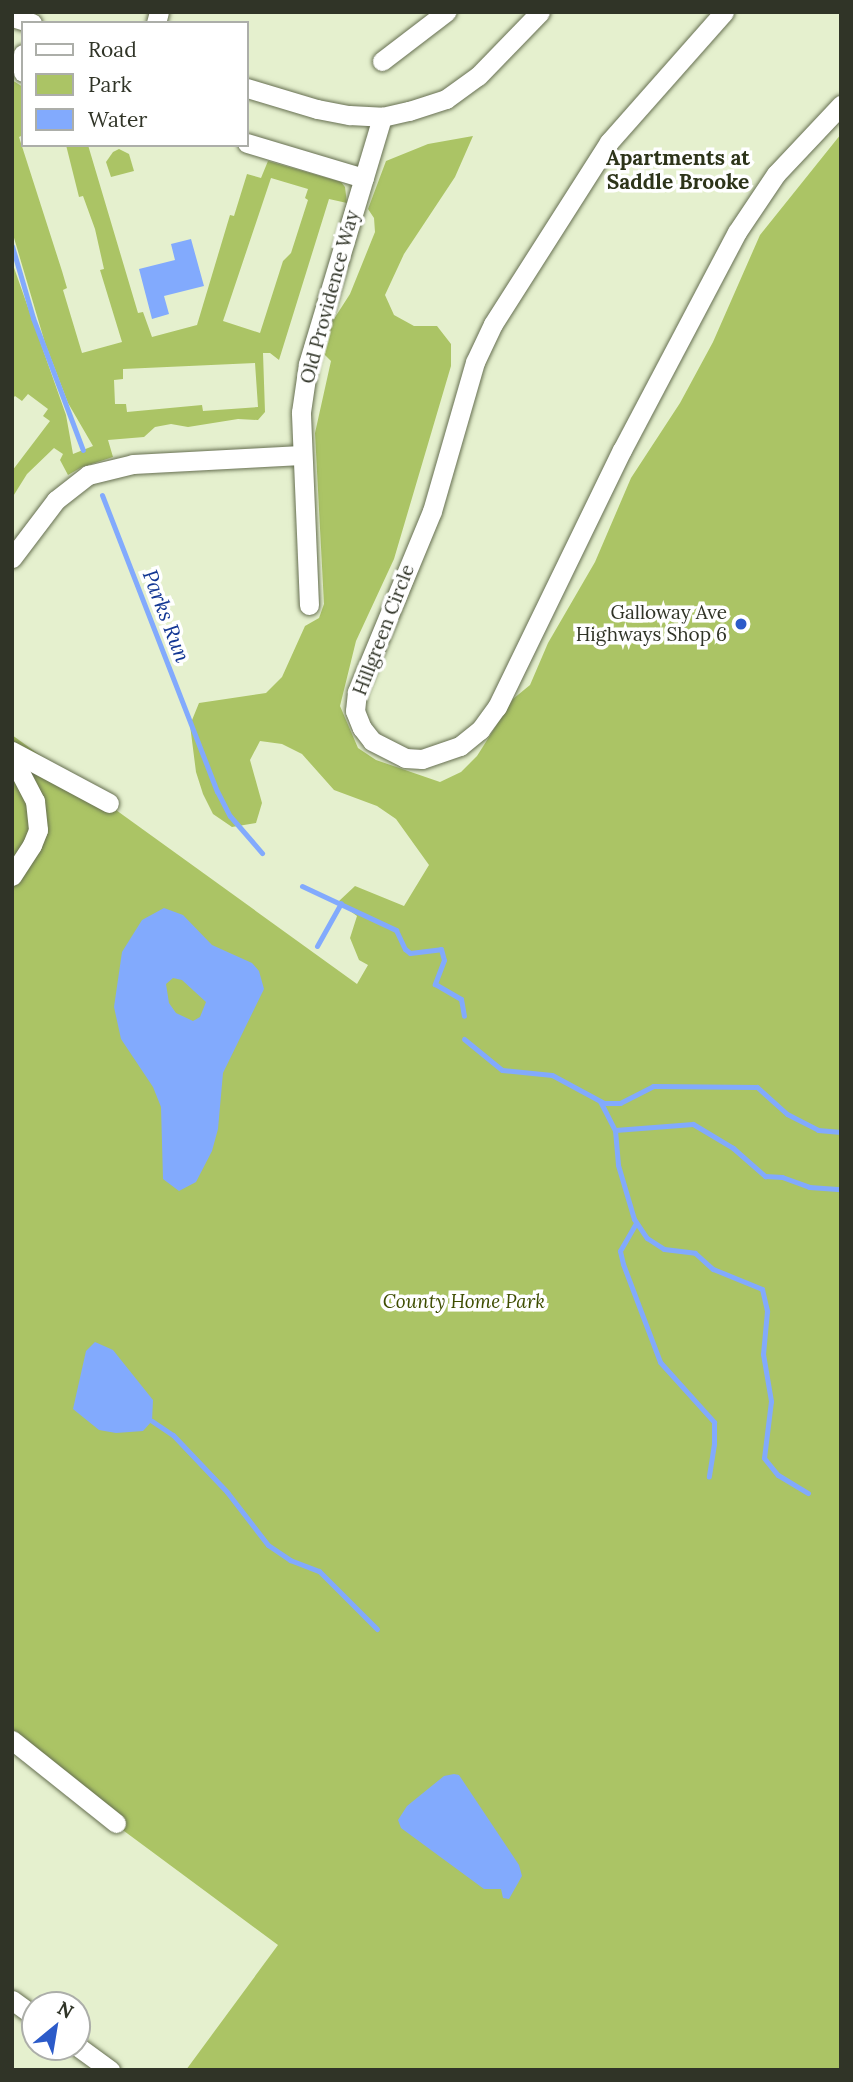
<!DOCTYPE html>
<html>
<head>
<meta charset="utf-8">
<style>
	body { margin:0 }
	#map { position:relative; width:853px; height:2082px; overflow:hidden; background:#e5f0ce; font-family:Lora,serif }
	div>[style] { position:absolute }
	.green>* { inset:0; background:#abc465 }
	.water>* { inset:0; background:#82aafd }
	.stream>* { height:5px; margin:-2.5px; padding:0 2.5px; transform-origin:2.5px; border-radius:2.5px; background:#82aafd }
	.roads { filter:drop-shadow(0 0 2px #666f51) drop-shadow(0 0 2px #666f51) }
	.minor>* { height:19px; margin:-9.5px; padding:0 9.5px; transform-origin:9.5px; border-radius:9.5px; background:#fff }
	.dots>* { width:19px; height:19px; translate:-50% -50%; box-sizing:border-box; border:4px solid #fff; border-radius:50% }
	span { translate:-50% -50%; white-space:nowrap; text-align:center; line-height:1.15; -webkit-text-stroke:7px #fff; paint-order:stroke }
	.street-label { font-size:19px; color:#303427 }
	.poi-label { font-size:19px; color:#303427 }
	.right { translate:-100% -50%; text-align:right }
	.park-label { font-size:19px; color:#3e4d01; font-style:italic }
	.neighbourhood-label { font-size:21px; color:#2d3419; font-weight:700 }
	.water-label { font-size:21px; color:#123693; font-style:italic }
	.frame { position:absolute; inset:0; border:14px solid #303427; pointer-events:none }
	.legend { position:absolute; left:21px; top:21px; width:228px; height:126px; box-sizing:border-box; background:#fff; border:2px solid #acaea9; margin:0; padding:9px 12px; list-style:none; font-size:21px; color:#303427 }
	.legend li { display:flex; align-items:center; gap:14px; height:35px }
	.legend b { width:35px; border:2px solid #acaea9 }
	.north { position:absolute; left:21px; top:1991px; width:70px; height:70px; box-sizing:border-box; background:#fff; border:2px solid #acaea9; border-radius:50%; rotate:30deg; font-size:19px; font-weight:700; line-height:28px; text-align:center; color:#303427 }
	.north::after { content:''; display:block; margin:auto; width:24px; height:32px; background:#2c5bc9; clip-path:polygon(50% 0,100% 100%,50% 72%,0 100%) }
</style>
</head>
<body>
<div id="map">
	<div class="green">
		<i style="clip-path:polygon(evenodd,12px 80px,23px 87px,23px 135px,19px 137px,62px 271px,67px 288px,63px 290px,82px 353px,122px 342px,100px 270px,104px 269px,95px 229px,83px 196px,79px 197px,66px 145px,88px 145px,138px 313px,143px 312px,152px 337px,197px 325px,230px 215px,234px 216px,247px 174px,261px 178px,268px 161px,341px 182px,345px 187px,347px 203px,329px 199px,279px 360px,270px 353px,263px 353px,265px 412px,258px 420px,238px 419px,188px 427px,171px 424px,155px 427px,144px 437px,108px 440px,113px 457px,82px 467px,68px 475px,60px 460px,63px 454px,54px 448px,27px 474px,12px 498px,12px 471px,50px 421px,43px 416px,48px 409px,28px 394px,22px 401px,15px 396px,12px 399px,12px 262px,66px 415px,73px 454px,93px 446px,68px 403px,45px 343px,12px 231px,12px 80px,271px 178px,308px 189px,305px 198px,308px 200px,291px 253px,283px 261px,260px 333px,223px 321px,271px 178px,12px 80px,255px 363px,258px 407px,203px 411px,202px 405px,127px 412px,126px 404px,115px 404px,114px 380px,123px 379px,123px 369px,255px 363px)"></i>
		<i style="clip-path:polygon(841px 134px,841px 2070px,186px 2070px,278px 1945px,12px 1748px,12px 735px,357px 984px,368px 965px,359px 960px,350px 938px,357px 916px,338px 902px,355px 886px,404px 906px,429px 865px,396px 819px,377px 806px,334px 790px,302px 754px,282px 744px,260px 741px,250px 760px,262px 803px,256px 823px,232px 827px,213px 814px,203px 794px,196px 772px,190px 725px,199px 703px,266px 693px,282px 677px,305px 626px,319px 618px,324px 604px,315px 433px,331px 361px,324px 354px,324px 345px,332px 322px,350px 294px,375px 232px,374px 218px,368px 209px,386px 161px,428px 144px,473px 136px,455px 177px,404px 254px,385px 295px,394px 315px,414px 326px,437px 326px,451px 344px,451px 366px,394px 559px,356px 641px,340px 706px,358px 748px,376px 760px,440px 782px,461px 772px,477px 756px,513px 699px,530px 685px,548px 643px,595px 562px,631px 478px,680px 403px,713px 342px,760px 235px)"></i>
		<i style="clip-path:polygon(119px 149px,129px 154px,134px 171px,111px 177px,106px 162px,113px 152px)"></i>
	</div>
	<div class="water">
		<i style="clip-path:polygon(191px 239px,204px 286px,164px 296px,169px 314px,152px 319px,139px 269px,175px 260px,171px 244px)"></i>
		<i style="clip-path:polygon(evenodd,164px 908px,183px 915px,212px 945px,252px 963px,259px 971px,264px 989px,223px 1073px,218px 1129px,212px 1151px,196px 1182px,179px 1191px,163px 1179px,161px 1107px,153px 1087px,121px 1039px,114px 1007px,122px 952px,142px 920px,164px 908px,173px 978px,182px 980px,206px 1002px,200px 1017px,193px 1021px,176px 1013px,169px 1003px,166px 984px,173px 978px)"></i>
		<i style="clip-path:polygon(95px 1342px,113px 1350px,153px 1400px,152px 1421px,143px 1431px,116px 1433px,99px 1430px,73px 1409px,86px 1351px)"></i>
		<i style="clip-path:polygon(454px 1774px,459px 1775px,519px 1865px,522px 1876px,509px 1899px,503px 1898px,501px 1889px,484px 1889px,401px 1828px,398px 1820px,407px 1806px,444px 1776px)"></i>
	</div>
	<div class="stream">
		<i style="left:12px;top:246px;width:75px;rotate:73.7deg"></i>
		<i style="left:33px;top:318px;width:141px;rotate:69.3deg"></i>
		<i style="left:102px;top:495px;width:318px;rotate:68.8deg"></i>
		<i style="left:217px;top:791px;width:28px;rotate:63deg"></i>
		<i style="left:230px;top:816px;width:49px;rotate:49.1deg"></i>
		<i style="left:302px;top:886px;width:104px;rotate:25.1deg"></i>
		<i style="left:396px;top:930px;width:21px;rotate:65deg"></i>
		<i style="left:405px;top:949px;width:6px;rotate:39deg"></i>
		<i style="left:410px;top:953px;width:31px;rotate:-7deg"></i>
		<i style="left:441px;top:949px;width:11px;rotate:75deg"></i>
		<i style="left:444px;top:960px;width:26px;rotate:111deg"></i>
		<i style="left:435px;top:984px;width:30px;rotate:30deg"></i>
		<i style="left:461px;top:999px;width:17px;rotate:80deg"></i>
		<i style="left:317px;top:946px;width:49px;rotate:-60.8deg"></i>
		<i style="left:464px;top:1039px;width:49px;rotate:39.2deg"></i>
		<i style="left:502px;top:1070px;width:50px;rotate:5.7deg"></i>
		<i style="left:552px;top:1075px;width:59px;rotate:28.3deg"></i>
		<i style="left:604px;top:1103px;width:16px"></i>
		<i style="left:620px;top:1103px;width:37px;rotate:-27deg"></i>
		<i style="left:653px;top:1086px;width:104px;rotate:0.6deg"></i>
		<i style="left:757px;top:1087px;width:40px;rotate:42deg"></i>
		<i style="left:787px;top:1114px;width:35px;rotate:27deg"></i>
		<i style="left:818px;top:1130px;width:23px;rotate:5deg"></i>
		<i style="left:600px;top:1101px;width:33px;rotate:63deg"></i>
		<i style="left:615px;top:1130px;width:35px;rotate:85deg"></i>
		<i style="left:618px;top:1165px;width:56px;rotate:73.5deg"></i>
		<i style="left:634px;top:1219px;width:23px;rotate:56deg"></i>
		<i style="left:647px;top:1238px;width:20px;rotate:33deg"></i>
		<i style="left:664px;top:1249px;width:31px;rotate:7deg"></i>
		<i style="left:695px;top:1253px;width:24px;rotate:42deg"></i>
		<i style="left:713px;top:1269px;width:53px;rotate:22.2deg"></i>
		<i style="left:762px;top:1289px;width:23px;rotate:77deg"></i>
		<i style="left:767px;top:1311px;width:43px;rotate:95.3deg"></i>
		<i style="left:763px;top:1354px;width:48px;rotate:80.3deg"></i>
		<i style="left:771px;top:1401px;width:57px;rotate:97deg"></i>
		<i style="left:764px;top:1458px;width:22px;rotate:51deg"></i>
		<i style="left:778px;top:1475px;width:35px;rotate:31deg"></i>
		<i style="left:615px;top:1130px;width:78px;rotate:-4.4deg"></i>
		<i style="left:693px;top:1124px;width:47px;rotate:31deg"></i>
		<i style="left:733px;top:1148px;width:43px;rotate:41.2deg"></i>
		<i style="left:765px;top:1176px;width:17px;rotate:3deg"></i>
		<i style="left:782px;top:1177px;width:29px;rotate:20deg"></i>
		<i style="left:809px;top:1187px;width:32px;rotate:4deg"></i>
		<i style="left:636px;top:1223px;width:32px;rotate:120deg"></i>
		<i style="left:620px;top:1251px;width:13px;rotate:77deg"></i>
		<i style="left:623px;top:1264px;width:105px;rotate:69.3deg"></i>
		<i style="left:660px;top:1362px;width:81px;rotate:48deg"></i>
		<i style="left:714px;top:1422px;width:22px;rotate:90deg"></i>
		<i style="left:714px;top:1444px;width:33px;rotate:99deg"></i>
		<i style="left:152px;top:1421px;width:25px;rotate:34deg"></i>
		<i style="left:173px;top:1435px;width:79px;rotate:46.5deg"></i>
		<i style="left:227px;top:1492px;width:67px;rotate:52.3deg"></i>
		<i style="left:268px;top:1545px;width:27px;rotate:34deg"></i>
		<i style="left:290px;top:1560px;width:31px;rotate:21deg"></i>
		<i style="left:319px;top:1571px;width:82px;rotate:45deg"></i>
	</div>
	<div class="roads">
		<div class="minor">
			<i style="left:724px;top:12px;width:174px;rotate:131.5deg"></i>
			<i style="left:609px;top:142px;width:216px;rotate:122.5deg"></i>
			<i style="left:493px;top:324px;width:42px;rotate:115.3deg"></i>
			<i style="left:475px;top:362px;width:155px;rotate:106.1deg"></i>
			<i style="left:432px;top:511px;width:196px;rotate:112.5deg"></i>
			<i style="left:357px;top:692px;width:19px;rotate:96deg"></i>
			<i style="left:355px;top:711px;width:18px;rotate:68deg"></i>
			<i style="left:362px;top:728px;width:16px;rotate:52deg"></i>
			<i style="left:372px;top:741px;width:37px;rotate:27deg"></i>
			<i style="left:405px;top:758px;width:17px;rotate:3deg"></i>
			<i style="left:422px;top:759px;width:40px;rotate:-18.9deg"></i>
			<i style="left:460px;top:746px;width:26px;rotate:-39deg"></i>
			<i style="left:480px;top:730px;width:29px;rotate:-54deg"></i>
			<i style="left:497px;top:707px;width:286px;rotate:-64.1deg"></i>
			<i style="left:622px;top:450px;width:246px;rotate:-62.2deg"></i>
			<i style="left:737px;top:232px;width:70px;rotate:-56.1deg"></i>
			<i style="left:776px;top:174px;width:95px;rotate:-46.7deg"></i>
			<i style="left:12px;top:17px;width:21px;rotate:17deg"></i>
			<i style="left:156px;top:23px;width:11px;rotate:-75deg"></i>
			<i style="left:23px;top:54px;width:18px;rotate:90deg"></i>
			<i style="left:382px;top:61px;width:81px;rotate:-37.4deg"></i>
			<i style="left:247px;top:88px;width:73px;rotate:16.7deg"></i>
			<i style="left:317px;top:109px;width:33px;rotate:11deg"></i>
			<i style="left:349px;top:115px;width:33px;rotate:3deg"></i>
			<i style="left:382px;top:117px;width:28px;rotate:-13deg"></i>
			<i style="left:409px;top:111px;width:39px;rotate:-18deg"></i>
			<i style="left:446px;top:99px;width:39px;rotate:-36deg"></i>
			<i style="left:478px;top:76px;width:89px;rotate:-45.9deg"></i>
			<i style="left:247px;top:143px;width:122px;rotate:16.7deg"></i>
			<i style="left:12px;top:558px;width:73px;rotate:-52.8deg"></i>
			<i style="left:56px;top:500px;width:41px;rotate:-38deg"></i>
			<i style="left:88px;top:475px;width:46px;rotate:-13.7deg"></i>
			<i style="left:133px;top:464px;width:168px;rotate:-3.1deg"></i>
			<i style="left:309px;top:605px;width:193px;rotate:-92.4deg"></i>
			<i style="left:301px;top:412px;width:49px;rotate:-81.7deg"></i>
			<i style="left:308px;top:364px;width:258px;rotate:-73.3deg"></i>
			<i style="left:12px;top:751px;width:110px;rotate:28.2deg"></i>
			<i style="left:12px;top:757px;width:50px;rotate:62.4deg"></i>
			<i style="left:35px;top:801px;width:29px;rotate:84deg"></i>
			<i style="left:38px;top:830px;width:16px;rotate:112deg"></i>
			<i style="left:32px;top:845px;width:37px;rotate:123deg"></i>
			<i style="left:12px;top:1740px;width:133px;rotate:38.6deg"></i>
			<i style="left:12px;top:2000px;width:29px;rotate:36deg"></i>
			<i style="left:77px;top:2046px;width:41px;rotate:36deg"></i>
		</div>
	</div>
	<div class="dots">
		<i style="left:741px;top:624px;background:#2c5bc9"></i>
	</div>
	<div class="street-label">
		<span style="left:330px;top:297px;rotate:-75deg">Old Providence Way</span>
		<span style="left:384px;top:630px;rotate:-69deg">Hillgreen Circle</span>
	</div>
	<div class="poi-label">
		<span class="right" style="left:727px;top:624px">Galloway Ave<br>Highways Shop 6</span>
	</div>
	<div class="park-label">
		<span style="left:464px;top:1302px">County Home Park</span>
	</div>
	<div class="neighbourhood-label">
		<span style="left:678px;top:170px">Apartments at<br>Saddle Brooke</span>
	</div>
	<div class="water-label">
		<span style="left:166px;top:616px;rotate:69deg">Parks Run</span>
	</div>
	<div class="frame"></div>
	<ul class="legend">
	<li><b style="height:9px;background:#fff"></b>Road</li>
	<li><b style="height:19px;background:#abc465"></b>Park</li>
	<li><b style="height:19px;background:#82aafd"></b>Water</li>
	</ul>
	<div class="north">N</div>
</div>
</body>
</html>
